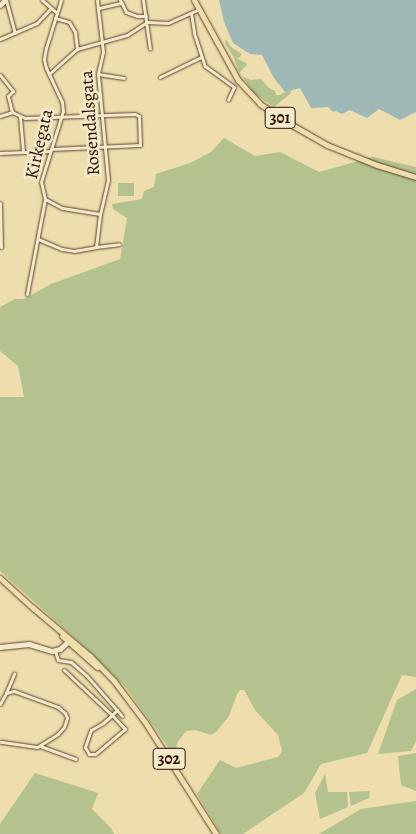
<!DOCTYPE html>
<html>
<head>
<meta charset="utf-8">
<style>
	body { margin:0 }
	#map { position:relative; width:416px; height:834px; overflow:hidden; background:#eeddad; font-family:Alegreya,serif }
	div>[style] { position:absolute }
	.green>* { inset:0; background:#b3c28e; transform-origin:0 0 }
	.water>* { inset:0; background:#9eb9b5 }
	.roads { filter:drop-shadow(0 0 1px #5e422b) drop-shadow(0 0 1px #5e422b) }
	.street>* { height:3px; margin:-1.5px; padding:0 1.5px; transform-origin:1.5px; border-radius:1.5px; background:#f4e9ca }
	.secondary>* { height:4.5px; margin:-2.25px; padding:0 2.25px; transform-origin:2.25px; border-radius:2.25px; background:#f4e9ca }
	.primary>* { height:5px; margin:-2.5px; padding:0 2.5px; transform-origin:2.5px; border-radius:2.5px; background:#eeddad }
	span { translate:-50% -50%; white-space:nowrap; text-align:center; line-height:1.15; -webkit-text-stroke:5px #f4e9ca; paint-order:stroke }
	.shield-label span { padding:1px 4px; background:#f4e9ca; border:1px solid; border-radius:4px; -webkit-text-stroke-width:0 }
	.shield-label { font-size:16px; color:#2e0f00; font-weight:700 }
	.street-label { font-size:18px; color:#2e0f00 }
</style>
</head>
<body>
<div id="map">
	<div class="green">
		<i style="clip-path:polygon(226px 39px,231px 47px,242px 54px,239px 58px,236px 58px,246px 63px,247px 65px,239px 73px,234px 58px,225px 43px)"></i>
		<i style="clip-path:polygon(242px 76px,251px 80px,261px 79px,269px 88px,275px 91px,276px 95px,280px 95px,291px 89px,291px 93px,274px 107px,254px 93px)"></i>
		<i style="clip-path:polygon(224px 138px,255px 156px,280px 152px,319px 172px,373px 157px,416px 167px,416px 677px,402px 675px,367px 753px,321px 764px,304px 793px,243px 834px,221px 834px,197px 794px,220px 760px,236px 768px,278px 757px,282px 751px,278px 735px,255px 710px,244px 690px,240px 690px,237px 694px,229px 716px,216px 732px,211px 735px,195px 730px,186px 731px,177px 743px,176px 752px,173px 754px,127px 689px,88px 650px,0 571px,0 397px,24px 397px,18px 366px,0 351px,0 307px,15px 299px,24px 299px,51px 284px,120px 259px,127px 218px,113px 209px,112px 204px,142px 199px,144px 191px,154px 187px,156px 174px,190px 163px,211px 152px)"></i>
		<i style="left:118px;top:183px;width:16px;height:13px"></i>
		<i style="clip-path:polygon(416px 689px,416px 741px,411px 751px,378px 754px,397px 700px)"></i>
		<i style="clip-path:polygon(416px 753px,416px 791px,401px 785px,398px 756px)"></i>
		<i style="clip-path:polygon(35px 773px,98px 793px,92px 809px,111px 828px,114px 834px,0 834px,0 824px)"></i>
		<i style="clip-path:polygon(325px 774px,328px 792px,347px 792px,348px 807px,320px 819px,315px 793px)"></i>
		<i style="clip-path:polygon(370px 791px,369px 798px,351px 806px,349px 792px)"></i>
		<i style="clip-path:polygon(416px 801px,416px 834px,319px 834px,361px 809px)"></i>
	</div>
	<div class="water">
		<i style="clip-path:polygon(219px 0,416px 0,416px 112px,400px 120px,379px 109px,367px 118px,350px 110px,342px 114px,336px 111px,333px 112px,328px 107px,311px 108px,300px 88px,285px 92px,274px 78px,262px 55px,250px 54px,233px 43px,224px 22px)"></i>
	</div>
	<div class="roads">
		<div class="street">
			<i style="left:6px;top:0;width:34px;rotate:75deg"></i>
			<i style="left:42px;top:0;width:20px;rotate:41deg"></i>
			<i style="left:97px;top:0;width:52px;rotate:83.4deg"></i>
			<i style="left:103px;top:52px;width:23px;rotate:103deg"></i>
			<i style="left:98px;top:74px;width:106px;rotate:84.6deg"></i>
			<i style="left:108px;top:180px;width:35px;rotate:103deg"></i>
			<i style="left:120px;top:0;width:13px;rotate:63deg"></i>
			<i style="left:126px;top:12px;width:12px;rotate:20deg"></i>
			<i style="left:137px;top:16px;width:9px"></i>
			<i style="left:143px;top:0;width:49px;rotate:81.9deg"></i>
			<i style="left:99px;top:8px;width:23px;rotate:-13deg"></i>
			<i style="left:191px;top:13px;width:20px;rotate:81deg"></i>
			<i style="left:194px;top:33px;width:35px;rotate:72deg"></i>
			<i style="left:205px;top:66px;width:36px;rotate:36deg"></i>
			<i style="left:234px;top:87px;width:14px;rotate:115deg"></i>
			<i style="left:55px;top:18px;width:15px;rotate:16deg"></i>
			<i style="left:69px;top:22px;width:12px;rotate:59deg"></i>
			<i style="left:75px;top:32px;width:17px;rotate:83deg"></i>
			<i style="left:0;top:39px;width:40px;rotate:-23.4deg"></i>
			<i style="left:37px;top:23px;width:19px;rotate:-47deg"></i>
			<i style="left:49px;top:74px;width:38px;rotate:-42deg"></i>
			<i style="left:77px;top:49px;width:52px;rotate:-15.6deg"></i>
			<i style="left:127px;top:35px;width:24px;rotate:-33deg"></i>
			<i style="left:147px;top:22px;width:21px;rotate:3deg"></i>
			<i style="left:168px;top:23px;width:34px;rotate:-24deg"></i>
			<i style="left:98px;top:74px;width:26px;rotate:9deg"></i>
			<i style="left:0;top:75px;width:21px;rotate:51deg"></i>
			<i style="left:13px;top:91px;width:7px;rotate:135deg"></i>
			<i style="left:8px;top:96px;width:16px;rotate:76deg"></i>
			<i style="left:160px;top:77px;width:46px;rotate:-26deg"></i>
			<i style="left:0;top:116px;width:13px;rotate:-18deg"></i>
			<i style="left:12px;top:112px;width:14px;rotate:25deg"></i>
			<i style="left:25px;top:118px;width:110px;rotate:-2.1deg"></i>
			<i style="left:135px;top:114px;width:4px;rotate:27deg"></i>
			<i style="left:139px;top:116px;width:29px;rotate:88deg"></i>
			<i style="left:140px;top:145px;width:89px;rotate:177.4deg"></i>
			<i style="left:20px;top:117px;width:35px;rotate:85deg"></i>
			<i style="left:0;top:153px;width:50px;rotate:-2.3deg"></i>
			<i style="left:0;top:203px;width:44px;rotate:88.7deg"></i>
			<i style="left:38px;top:239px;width:26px;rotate:23deg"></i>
			<i style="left:62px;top:249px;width:12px;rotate:9deg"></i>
			<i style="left:74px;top:251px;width:22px;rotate:-10deg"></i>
			<i style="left:96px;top:247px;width:33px;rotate:-83deg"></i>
			<i style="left:100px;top:214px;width:38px;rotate:-171deg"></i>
			<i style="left:62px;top:208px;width:19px;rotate:-152deg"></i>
			<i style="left:96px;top:247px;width:23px;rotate:-7deg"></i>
			<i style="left:27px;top:294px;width:97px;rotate:-79.3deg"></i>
			<i style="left:45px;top:199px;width:17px;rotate:-103deg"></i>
			<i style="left:41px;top:182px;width:74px;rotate:-72.8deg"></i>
			<i style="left:63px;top:111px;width:9px;rotate:-96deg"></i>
			<i style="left:62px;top:102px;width:38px;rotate:-115deg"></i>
			<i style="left:46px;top:68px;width:9px;rotate:-103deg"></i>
			<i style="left:44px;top:59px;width:11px;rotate:-80deg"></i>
			<i style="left:46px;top:48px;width:50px;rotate:-72.6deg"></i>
			<i style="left:55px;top:651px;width:9px;rotate:72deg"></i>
			<i style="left:58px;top:660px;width:13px;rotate:9deg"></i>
			<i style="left:71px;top:662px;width:21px;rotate:41deg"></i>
			<i style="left:87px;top:676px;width:53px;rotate:48.8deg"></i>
			<i style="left:64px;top:670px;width:66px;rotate:43.2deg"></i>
			<i style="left:112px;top:715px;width:19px;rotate:47deg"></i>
			<i style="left:125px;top:729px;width:39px;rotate:140deg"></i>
			<i style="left:95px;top:754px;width:6px;rotate:180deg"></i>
			<i style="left:89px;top:754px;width:8px;rotate:-120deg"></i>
			<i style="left:85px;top:747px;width:18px;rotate:-71deg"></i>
			<i style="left:91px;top:730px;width:14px;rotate:-30deg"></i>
			<i style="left:103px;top:723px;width:9px;rotate:-41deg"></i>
			<i style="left:110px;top:717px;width:10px;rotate:-45deg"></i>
			<i style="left:6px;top:693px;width:21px;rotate:-67deg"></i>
			<i style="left:0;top:704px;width:13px;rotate:-61deg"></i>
			<i style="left:6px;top:693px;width:8px;rotate:-14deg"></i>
			<i style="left:14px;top:691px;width:47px;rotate:20deg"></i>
			<i style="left:58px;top:707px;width:9px;rotate:41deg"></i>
			<i style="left:65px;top:713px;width:5px;rotate:68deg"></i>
			<i style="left:67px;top:718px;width:9px;rotate:108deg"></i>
			<i style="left:64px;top:727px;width:9px;rotate:131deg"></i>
			<i style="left:58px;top:734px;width:25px;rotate:148deg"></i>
			<i style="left:37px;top:747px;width:37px;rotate:-172deg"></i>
			<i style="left:40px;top:746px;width:38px;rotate:20deg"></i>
		</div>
		<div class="secondary">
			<i style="left:0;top:5px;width:7px;rotate:-45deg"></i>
			<i style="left:0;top:647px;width:29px;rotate:-6deg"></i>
			<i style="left:29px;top:644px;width:24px;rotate:17deg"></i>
			<i style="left:52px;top:651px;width:8px;rotate:-14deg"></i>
			<i style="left:60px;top:649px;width:13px;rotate:-42deg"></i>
		</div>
		<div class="primary">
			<i style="left:194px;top:0;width:91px;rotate:61.2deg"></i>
			<i style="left:238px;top:80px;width:33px;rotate:47deg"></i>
			<i style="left:260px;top:104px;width:38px;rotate:33deg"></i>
			<i style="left:292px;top:125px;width:40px;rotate:29.7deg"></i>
			<i style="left:327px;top:145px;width:54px;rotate:21.8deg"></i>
			<i style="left:377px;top:165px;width:41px;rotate:17.1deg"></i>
			<i style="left:0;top:578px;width:46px;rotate:42.4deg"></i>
			<i style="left:32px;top:607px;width:76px;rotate:40.2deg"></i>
			<i style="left:90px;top:656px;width:35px;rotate:46deg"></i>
			<i style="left:114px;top:681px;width:51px;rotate:52.9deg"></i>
			<i style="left:145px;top:722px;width:133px;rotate:57.6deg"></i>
			<i style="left:62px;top:636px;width:47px;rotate:41.5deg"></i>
		</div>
	</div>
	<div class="shield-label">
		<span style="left:280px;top:118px">301</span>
		<span style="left:169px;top:759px">302</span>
	</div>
	<div class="street-label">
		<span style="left:90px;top:123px;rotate:-94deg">Rosendalsgata</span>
		<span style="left:39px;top:144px;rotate:-77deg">Kirkegata</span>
	</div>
</div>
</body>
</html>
